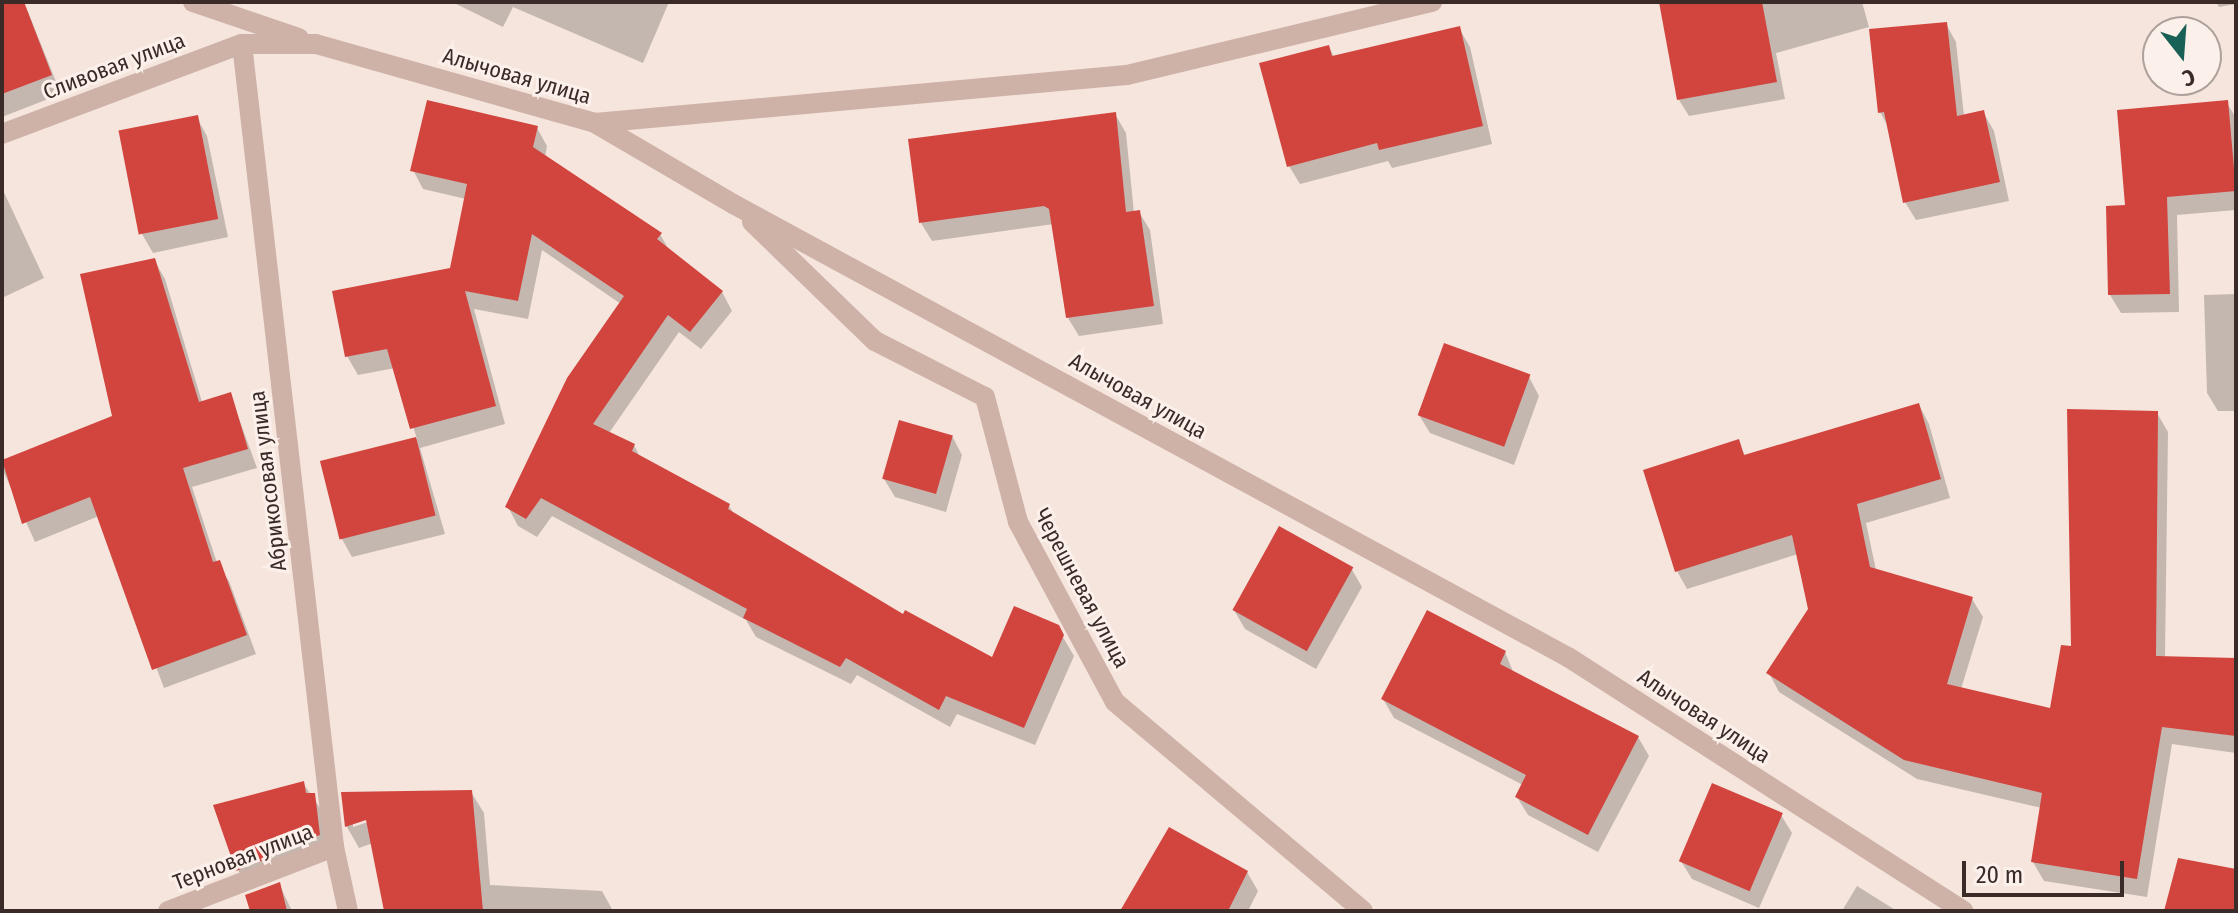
<!DOCTYPE html>
<html>
<head>
<meta charset="utf-8">
<style>
	body { margin:0 }
	#map { position:relative; width:2238px; height:913px; overflow:hidden; background:#f5e5dd; font-family:"Fira Sans Condensed",sans-serif }
	div>[style] { position:absolute }
	.shadow>* { inset:0; background:#0003 }
	.building>* { inset:0; background:#d1453e; transform-origin:0 0 }
	.minor>* { height:20px; margin:-10px; padding:0 10px; transform-origin:10px; border-radius:10px; background:#ceb1a7 }
	span { translate:-50% -50%; white-space:nowrap; text-align:center; line-height:1.15; -webkit-text-stroke:6px #fbf0ea; paint-order:stroke }
	.street-label { font-size:22px; color:#3a2a28 }
	.frame { position:absolute; inset:0; border:4px solid #3a2a28; pointer-events:none }
	.north { position:absolute; left:2142px; top:16px; width:80px; height:80px; box-sizing:border-box; background:#fbf0ea; border:2px solid #aea19c; border-radius:50%; rotate:163deg; font-size:22px; font-weight:700; line-height:32px; text-align:center; color:#3a2a28 }
	.north::after { content:''; display:block; margin:auto; width:28px; height:36px; background:#196057; clip-path:polygon(50% 0,100% 100%,50% 72%,0 100%) }
	.scale { position:absolute; left:1962px; top:861px; width:162px; height:36px; box-sizing:border-box; border:4px solid #3a2a28; border-top:0; padding-left:10px; font-size:24px; line-height:28px; white-space:nowrap; color:#3a2a28; -webkit-text-stroke:6px #fbf0ea; paint-order:stroke }
</style>
</head>
<body>
<div id="map">
	<div class="shadow">
		<i style="clip-path:polygon(2px 2px,24px 2px,61px 94px,2px 117px)"></i>
		<i style="clip-path:polygon(452px 2px,669px 2px,643px 63px,513px 7px,503px 27px)"></i>
		<i style="clip-path:polygon(1674px 2px,1862px 2px,1869px 27px,1776px 53px,1785px 99px,1689px 116px,1679px 100px,1662px 4px)"></i>
		<i style="clip-path:polygon(2216px 2px,2236px 2px,2236px 4px,2219px 7px)"></i>
		<i style="clip-path:polygon(1946px 24px,1956px 42px,1964px 116px,1983px 112px,1994px 131px,2009px 201px,1916px 220px,1905px 202px,1889px 128px,1880px 112px)"></i>
		<i style="clip-path:polygon(1459px 28px,1470px 47px,1492px 144px,1392px 168px,1388px 161px,1300px 184px,1289px 166px,1329px 47px,1334px 57px)"></i>
		<i style="clip-path:polygon(2227px 103px,2236px 118px,2236px 210px,2177px 215px,2179px 312px,2121px 313px,2110px 295px,2127px 207px)"></i>
		<i style="clip-path:polygon(1115px 114px,1126px 133px,1134px 213px,1139px 212px,1150px 230px,1163px 324px,1079px 336px,1068px 318px,1054px 224px,932px 241px,921px 223px)"></i>
		<i style="clip-path:polygon(197px 118px,207px 136px,228px 237px,153px 253px,142px 234px)"></i>
		<i style="clip-path:polygon(537px 128px,547px 146px,545px 157px,660px 234px,670px 252px,722px 292px,732px 311px,701px 349px,679px 332px,609px 433px,634px 445px,641px 459px,729px 506px,734px 514px,904px 617px,993px 660px,1057px 627px,1074px 656px,1035px 745px,957px 714px,950px 727px,857px 675px,851px 684px,756px 637px,746px 620px,552px 516px,537px 537px,518px 526px,508px 507px,621px 304px,542px 250px,528px 319px,474px 309px,505px 424px,420px 448px,445px 534px,352px 557px,342px 539px,322px 462px,417px 439px,395px 368px,358px 375px,347px 356px,452px 269px,466px 199px,423px 189px,413px 170px)"></i>
		<i style="clip-path:polygon(2px 188px,44px 278px,2px 298px)"></i>
		<i style="clip-path:polygon(154px 260px,165px 279px,202px 402px,230px 394px,257px 468px,192px 487px,217px 563px,229px 581px,256px 654px,164px 688px,99px 516px,35px 542px,2px 468px,2px 462px,114px 418px)"></i>
		<i style="clip-path:polygon(2236px 294px,2236px 411px,2218px 411px,2207px 393px,2204px 295px)"></i>
		<i style="clip-path:polygon(1529px 377px,1539px 396px,1514px 465px,1430px 433px,1419px 415px)"></i>
		<i style="clip-path:polygon(1919px 405px,1929px 424px,1950px 498px,1866px 523px,1876px 570px,1972px 599px,1983px 617px,1961px 689px,2051px 710px,2157px 413px,2168px 432px,2165px 658px,2236px 660px,2236px 753px,2172px 744px,2147px 897px,2044px 881px,2033px 862px,2042px 808px,1917px 779px,1779px 692px,1769px 673px,1810px 609px,1798px 554px,1687px 589px,1677px 571px,1738px 442px,1746px 457px)"></i>
		<i style="clip-path:polygon(952px 436px,962px 455px,946px 512px,895px 497px,884px 479px)"></i>
		<i style="clip-path:polygon(1351px 568px,1362px 587px,1316px 669px,1245px 629px,1234px 610px)"></i>
		<i style="clip-path:polygon(1505px 652px,1514px 674px,1638px 737px,1649px 756px,1598px 852px,1528px 815px,1517px 797px,1523px 785px,1394px 718px,1383px 699px)"></i>
		<i style="clip-path:polygon(303px 783px,324px 814px,329px 854px,249px 888px,238px 870px)"></i>
		<i style="clip-path:polygon(evenodd,471px 792px,484px 813px,490px 885px,602px 891px,613px 911px,386px 911px,373px 843px,359px 848px,347px 827px,343px 794px,471px 792px,375px 816px,377px 819px,353px 827px,353px 823px,375px 816px)"></i>
		<i style="clip-path:polygon(1781px 815px,1792px 833px,1759px 908px,1692px 879px,1681px 861px)"></i>
		<i style="clip-path:polygon(1247px 872px,1258px 891px,1248px 911px,1123px 911px)"></i>
		<i style="clip-path:polygon(279px 884px,292px 911px,253px 911px)"></i>
		<i style="clip-path:polygon(1857px 886px,1897px 911px,1842px 911px)"></i>
	</div>
	<div class="building">
		<i style="clip-path:polygon(2px 2px,24px 2px,52px 75px,2px 94px)"></i>
		<i style="clip-path:polygon(1659px 2px,1762px 2px,1777px 82px,1677px 100px)"></i>
		<i style="clip-path:polygon(1947px 22px,1957px 116px,1984px 110px,2000px 182px,1903px 203px,1884px 112px,1878px 113px,1869px 29px)"></i>
		<i style="clip-path:polygon(1460px 26px,1483px 126px,1379px 150px,1377px 143px,1287px 167px,1259px 63px,1329px 45px,1332px 56px)"></i>
		<i style="clip-path:polygon(427px 100px,538px 126px,533px 147px,662px 233px,657px 239px,723px 291px,690px 332px,668px 315px,593px 424px,635px 444px,632px 451px,730px 504px,728px 509px,903px 614px,905px 610px,992px 657px,1014px 606px,1059px 625px,1064px 635px,1024px 728px,946px 696px,939px 710px,846px 658px,840px 667px,743px 618px,747px 609px,541px 498px,526px 519px,505px 507px,567px 378px,624px 296px,532px 234px,518px 301px,465px 291px,496px 406px,410px 429px,387px 349px,345px 357px,332px 291px,450px 268px,467px 184px,410px 171px)"></i>
		<i style="clip-path:polygon(2228px 100px,2236px 191px,2167px 197px,2170px 294px,2108px 295px,2106px 206px,2125px 205px,2117px 110px)"></i>
		<i style="clip-path:polygon(1116px 112px,1126px 212px,1140px 210px,1154px 306px,1066px 318px,1049px 209px,1044px 206px,919px 223px,908px 139px)"></i>
		<i style="left:198px;top:115px;width:106px;height:81px;rotate:79deg"></i>
		<i style="clip-path:polygon(155px 258px,199px 402px,231px 392px,248px 449px,183px 468px,213px 562px,220px 560px,247px 635px,152px 670px,90px 497px,22px 524px,2px 460px,112px 416px,80px 274px)"></i>
		<i style="left:1444px;top:343px;width:92px;height:77px;rotate:20deg"></i>
		<i style="clip-path:polygon(1919px 403px,1941px 479px,1857px 504px,1870px 567px,1973px 597px,1947px 684px,2050px 708px,2061px 645px,2071px 646px,2067px 409px,2158px 411px,2156px 656px,2236px 658px,2236px 736px,2162px 727px,2137px 879px,2031px 862px,2042px 793px,1904px 760px,1766px 673px,1808px 609px,1792px 535px,1675px 572px,1643px 470px,1739px 439px,1744px 455px)"></i>
		<i style="left:899px;top:420px;width:56px;height:61px;rotate:16deg"></i>
		<i style="left:416px;top:437px;width:81px;height:99px;rotate:76deg"></i>
		<i style="left:1279px;top:526px;width:85px;height:96px;rotate:29deg"></i>
		<i style="clip-path:polygon(1427px 610px,1506px 651px,1500px 664px,1639px 736px,1588px 835px,1515px 797px,1526px 775px,1381px 699px)"></i>
		<i style="clip-path:polygon(304px 781px,306px 793px,315px 793px,320px 835px,273px 850px,274px 856px,236px 871px,213px 805px)"></i>
		<i style="left:1712px;top:783px;width:77px;height:85px;rotate:23deg"></i>
		<i style="clip-path:polygon(472px 790px,483px 911px,384px 911px,366px 820px,345px 827px,341px 792px)"></i>
		<i style="clip-path:polygon(1169px 827px,1248px 871px,1228px 911px,1120px 911px)"></i>
		<i style="clip-path:polygon(2178px 858px,2236px 869px,2236px 911px,2164px 911px)"></i>
		<i style="clip-path:polygon(280px 882px,287px 911px,250px 911px,245px 895px)"></i>
	</div>
	<div class="minor">
		<i style="left:193px;top:2px;width:112px;rotate:18.8deg"></i>
		<i style="left:242px;top:44px;width:808px;rotate:83.46deg"></i>
		<i style="left:334px;top:847px;width:66px;rotate:77.7deg"></i>
		<i style="left:595px;top:123px;width:534px;rotate:-5.16deg"></i>
		<i style="left:1127px;top:75px;width:314px;rotate:-13.5deg"></i>
		<i style="left:2px;top:134px;width:256px;rotate:-20.6deg"></i>
		<i style="left:242px;top:44px;width:74px"></i>
		<i style="left:316px;top:44px;width:290px;rotate:15.8deg"></i>
		<i style="left:595px;top:123px;width:162px;rotate:30.4deg"></i>
		<i style="left:735px;top:205px;width:948px;rotate:28.49deg"></i>
		<i style="left:1568px;top:657px;width:470px;rotate:32.7deg"></i>
		<i style="left:752px;top:222px;width:171px;rotate:44.1deg"></i>
		<i style="left:875px;top:341px;width:123px;rotate:27deg"></i>
		<i style="left:985px;top:397px;width:129px;rotate:75.2deg"></i>
		<i style="left:1018px;top:522px;width:204px;rotate:61.7deg"></i>
		<i style="left:1115px;top:702px;width:324px;rotate:40.1deg"></i>
		<i style="left:168px;top:911px;width:178px;rotate:-21.1deg"></i>
	</div>
	<div class="street-label">
		<span style="left:114px;top:66px;rotate:-21deg">Сливовая улица</span>
		<span style="left:517px;top:76px;rotate:16deg">Алычовая улица</span>
		<span style="left:1138px;top:396px;rotate:29deg">Алычовая улица</span>
		<span style="left:268px;top:481px;rotate:-97deg">Абрикосовая улица</span>
		<span style="left:1082px;top:588px;rotate:62deg">Черешневая улица</span>
		<span style="left:1704px;top:716px;rotate:33deg">Алычовая улица</span>
		<span style="left:243px;top:857px;rotate:-21deg">Терновая улица</span>
	</div>
	<div class="frame"></div>
	<div class="north">С</div>
	<div class="scale">20 m</div>
</div>
</body>
</html>
